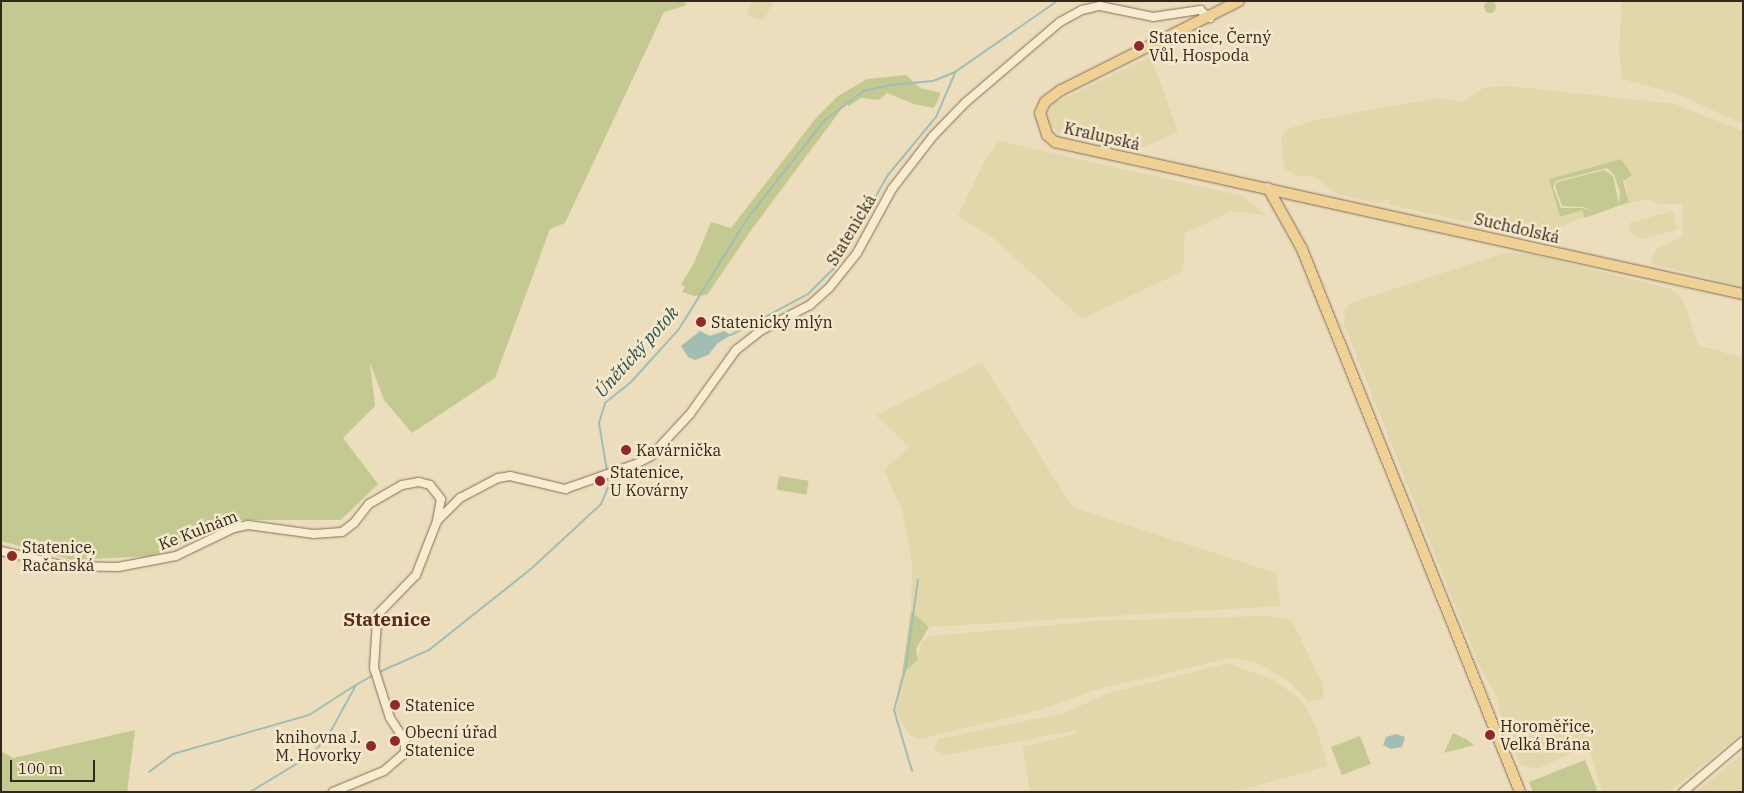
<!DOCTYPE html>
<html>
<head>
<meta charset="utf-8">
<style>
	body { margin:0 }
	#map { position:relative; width:1744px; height:793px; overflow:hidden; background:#ecddbd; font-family:"IBM Plex Serif",serif }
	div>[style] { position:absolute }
	.farmland>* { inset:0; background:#e1d7ab }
	.green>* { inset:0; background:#c4c992; transform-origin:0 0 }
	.round { border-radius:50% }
	.water>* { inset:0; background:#a1bdb4 }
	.stream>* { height:2px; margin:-1px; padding:0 1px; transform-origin:1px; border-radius:1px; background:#a1bdb4 }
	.roads { filter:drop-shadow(0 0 1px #836e57) drop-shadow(0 0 1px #836e57) }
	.minor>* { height:8px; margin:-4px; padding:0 4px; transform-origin:4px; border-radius:4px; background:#f7ebd0 }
	.major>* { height:10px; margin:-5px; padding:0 5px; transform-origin:5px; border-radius:5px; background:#f0d195 }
	.dots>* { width:14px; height:14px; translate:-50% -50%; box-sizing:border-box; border:2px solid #f4e8cc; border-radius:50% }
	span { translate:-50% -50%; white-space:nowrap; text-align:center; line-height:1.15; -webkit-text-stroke:5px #f4e8cc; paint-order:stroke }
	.poi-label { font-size:16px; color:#33261b }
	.left { translate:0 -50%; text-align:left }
	.right { translate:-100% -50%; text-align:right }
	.street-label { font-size:16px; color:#33261b }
	.water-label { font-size:18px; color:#2b524f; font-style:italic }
	.quarter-label { font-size:19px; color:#5e291c; font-weight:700 }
	.frame { position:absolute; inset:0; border:2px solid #33261b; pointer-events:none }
	.scale { position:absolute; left:10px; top:760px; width:85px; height:22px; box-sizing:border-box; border:2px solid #33261b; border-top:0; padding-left:6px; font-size:15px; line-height:18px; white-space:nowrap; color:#33261b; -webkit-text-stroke:4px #f4e8cc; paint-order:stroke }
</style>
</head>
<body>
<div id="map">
	<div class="farmland">
		<i style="clip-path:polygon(752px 1px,774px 1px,763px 21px,747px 15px)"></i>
		<i style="clip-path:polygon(1622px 1px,1743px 1px,1743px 124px,1677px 94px,1622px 79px,1619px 52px)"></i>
		<i style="clip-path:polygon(1151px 56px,1178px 132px,1139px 149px,1059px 134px,1048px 123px,1047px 117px,1053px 104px)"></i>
		<i style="clip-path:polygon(1510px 86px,1675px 104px,1743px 131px,1743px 287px,1653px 264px,1651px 259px,1658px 248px,1682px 237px,1683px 204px,1660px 204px,1647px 199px,1622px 205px,1629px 202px,1621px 159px,1549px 179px,1560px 217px,1582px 210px,1585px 217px,1534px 237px,1388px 204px,1391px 199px,1378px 203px,1337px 194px,1315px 177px,1295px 175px,1284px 168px,1281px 138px,1288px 129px,1315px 120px,1436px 98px,1463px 102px,1485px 87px)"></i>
		<i style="clip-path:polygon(999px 141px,1243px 196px,1265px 215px,1232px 211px,1185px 233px,1183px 271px,1082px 319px,993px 238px,958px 216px,985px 160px)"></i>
		<i style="clip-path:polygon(1673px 211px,1677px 230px,1643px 239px,1632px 235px,1629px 223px)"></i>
		<i style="clip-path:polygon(1504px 253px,1526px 253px,1671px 289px,1680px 296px,1687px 310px,1698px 345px,1743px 358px,1743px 732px,1669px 792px,1602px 792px,1589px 748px,1580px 749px,1537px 769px,1520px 764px,1503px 723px,1496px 695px,1481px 669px,1460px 618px,1344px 324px,1345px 309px,1351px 303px)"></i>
		<i style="clip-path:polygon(982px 362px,1072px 507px,1276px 573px,1281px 606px,929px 627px,911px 611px,912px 564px,902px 510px,884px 470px,909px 447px,876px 415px)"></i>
		<i style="clip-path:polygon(1262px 616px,1285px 618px,1293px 623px,1322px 683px,1324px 695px,1319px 700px,1308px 701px,1288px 681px,1258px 663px,1230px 658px,1095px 690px,1040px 710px,920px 739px,911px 736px,896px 712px,898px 683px,902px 673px,917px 662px,922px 641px,930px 636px,1098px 621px)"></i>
		<i style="clip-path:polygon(1228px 663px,1273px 680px,1296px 696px,1307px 709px,1317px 729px,1328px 766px,1234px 792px,1030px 792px,1022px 747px,1071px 735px,1078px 730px,945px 755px,934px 749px,938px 739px,1064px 713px,1109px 693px)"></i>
		<i style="clip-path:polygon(1743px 753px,1743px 792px,1697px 792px,1719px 773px)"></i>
	</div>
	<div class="green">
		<i style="clip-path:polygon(1px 1px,684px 1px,687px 5px,664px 12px,565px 223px,550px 229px,495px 378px,412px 433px,384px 400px,370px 363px,375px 406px,343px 438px,378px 484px,341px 520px,241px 520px,152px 556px,72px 560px,1px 541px)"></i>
		<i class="round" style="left:1484px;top:1px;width:12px;height:12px"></i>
		<i style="clip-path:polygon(906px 75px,920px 88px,941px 93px,934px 108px,914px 104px,887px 93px,879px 100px,861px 98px,849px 106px,846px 103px,752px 229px,707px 295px,694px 296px,682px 292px,685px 287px,681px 284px,694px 263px,711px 222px,731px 228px,816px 118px,838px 96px,867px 79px)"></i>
		<i style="clip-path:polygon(evenodd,1621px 159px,1632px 175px,1623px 181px,1629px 202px,1585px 218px,1582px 210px,1560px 217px,1549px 179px,1621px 159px,1607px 168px,1614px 175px,1620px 191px,1619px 204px,1613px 176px,1604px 170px,1557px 182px,1555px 186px,1562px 206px,1583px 207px,1595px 213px,1583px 208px,1561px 208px,1553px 187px,1556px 181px,1607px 168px)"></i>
		<i style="left:779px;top:476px;width:30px;height:14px;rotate:9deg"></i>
		<i style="clip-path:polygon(911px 611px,929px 627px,916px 649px,918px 660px,902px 674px)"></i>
		<i style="clip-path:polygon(135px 730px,127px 792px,1px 792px,1px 751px,13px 758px)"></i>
		<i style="clip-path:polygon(1453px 733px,1466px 739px,1474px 745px,1444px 753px)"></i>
		<i style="left:1360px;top:736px;width:30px;height:31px;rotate:69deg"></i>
		<i style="clip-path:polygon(1585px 760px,1598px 792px,1533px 792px,1529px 782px)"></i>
	</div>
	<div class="water">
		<i style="clip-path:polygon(700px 331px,710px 336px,724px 331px,731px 335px,718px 343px,708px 355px,695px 360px,688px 357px,681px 346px)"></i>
		<i style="clip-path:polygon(1396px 734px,1405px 737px,1402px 747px,1391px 749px,1383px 745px,1386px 737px)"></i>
	</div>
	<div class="stream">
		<i style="left:731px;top:335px;width:87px;rotate:-28deg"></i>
		<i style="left:808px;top:294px;width:40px;rotate:-45deg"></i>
		<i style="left:836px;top:266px;width:105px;rotate:-60.3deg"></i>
		<i style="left:888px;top:175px;width:75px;rotate:-50.4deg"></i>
		<i style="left:936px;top:117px;width:48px;rotate:-66.6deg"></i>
		<i style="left:607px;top:471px;width:49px;rotate:-99.5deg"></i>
		<i style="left:599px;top:423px;width:21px;rotate:-73deg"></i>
		<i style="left:605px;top:403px;width:35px;rotate:-39deg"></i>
		<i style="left:632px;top:381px;width:70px;rotate:-47.9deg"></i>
		<i style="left:679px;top:329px;width:129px;rotate:-58.3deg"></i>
		<i style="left:747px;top:219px;width:126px;rotate:-51.8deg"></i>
		<i style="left:825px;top:120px;width:49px;rotate:-36.6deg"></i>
		<i style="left:864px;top:91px;width:27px;rotate:-13deg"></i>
		<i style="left:890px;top:85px;width:43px;rotate:-5.3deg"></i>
		<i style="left:933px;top:81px;width:24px;rotate:-22deg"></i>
		<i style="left:955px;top:72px;width:124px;rotate:-34.8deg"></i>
		<i style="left:377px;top:673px;width:57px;rotate:-23.9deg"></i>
		<i style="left:429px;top:650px;width:132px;rotate:-38.5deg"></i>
		<i style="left:532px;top:568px;width:94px;rotate:-42.8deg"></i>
		<i style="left:601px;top:504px;width:21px;rotate:-67deg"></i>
		<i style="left:609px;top:485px;width:9px;rotate:-96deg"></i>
		<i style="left:912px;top:771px;width:64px;rotate:-106.4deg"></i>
		<i style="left:894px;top:710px;width:46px;rotate:-74.7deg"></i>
		<i style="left:906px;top:666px;width:87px;rotate:-82.1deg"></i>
		<i style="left:149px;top:772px;width:30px;rotate:-37deg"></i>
		<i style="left:173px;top:754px;width:141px;rotate:-16deg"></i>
		<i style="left:309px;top:715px;width:54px;rotate:-32.8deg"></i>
		<i style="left:250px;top:792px;width:71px;rotate:-31.2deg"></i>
		<i style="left:311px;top:755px;width:23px;rotate:-47deg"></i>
		<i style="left:327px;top:738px;width:60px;rotate:-61.3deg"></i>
		<i style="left:356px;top:685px;width:20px;rotate:-30deg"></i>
	</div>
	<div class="roads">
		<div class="minor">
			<i style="left:437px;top:521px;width:33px;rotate:-45deg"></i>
			<i style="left:460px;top:498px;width:43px;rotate:-27.8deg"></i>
			<i style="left:498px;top:478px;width:12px;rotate:-9deg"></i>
			<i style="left:510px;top:476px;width:57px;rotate:13.3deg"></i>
			<i style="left:565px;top:489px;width:75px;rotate:-19.4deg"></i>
			<i style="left:636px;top:464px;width:17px;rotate:-28deg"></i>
			<i style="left:651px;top:456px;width:57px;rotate:-47.1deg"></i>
			<i style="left:690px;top:414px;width:79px;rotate:-54.3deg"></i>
			<i style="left:736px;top:350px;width:31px;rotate:-38deg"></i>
			<i style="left:760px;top:331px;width:56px;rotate:-27.5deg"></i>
			<i style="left:810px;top:305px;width:25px;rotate:-42deg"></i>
			<i style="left:829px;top:288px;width:45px;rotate:-51.3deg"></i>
			<i style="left:857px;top:253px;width:73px;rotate:-61.3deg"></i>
			<i style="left:892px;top:189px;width:67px;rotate:-52.3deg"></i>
			<i style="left:933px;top:136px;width:47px;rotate:-45.9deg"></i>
			<i style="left:966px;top:102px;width:123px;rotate:-40.4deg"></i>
			<i style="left:1060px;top:22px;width:25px;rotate:-29deg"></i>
			<i style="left:1082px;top:10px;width:18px;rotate:-13deg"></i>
			<i style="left:1100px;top:6px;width:54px;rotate:11.7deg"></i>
			<i style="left:1153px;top:17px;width:48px;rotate:-8.5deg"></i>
			<i style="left:1200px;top:10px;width:13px;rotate:39deg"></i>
			<i style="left:1px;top:551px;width:66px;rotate:13.2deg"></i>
			<i style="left:65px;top:566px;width:53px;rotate:1.1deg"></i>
			<i style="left:118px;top:567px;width:59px;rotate:-10.7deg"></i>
			<i style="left:176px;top:556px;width:64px;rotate:-25.8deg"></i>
			<i style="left:234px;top:528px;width:14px;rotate:-12deg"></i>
			<i style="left:248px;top:525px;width:67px;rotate:7.8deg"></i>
			<i style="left:314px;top:534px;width:28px;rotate:-4deg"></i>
			<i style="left:342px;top:532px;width:15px;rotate:-37deg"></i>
			<i style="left:354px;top:523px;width:24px;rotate:-52deg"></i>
			<i style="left:369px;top:504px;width:38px;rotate:-30deg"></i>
			<i style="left:402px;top:485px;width:17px;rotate:-10deg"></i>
			<i style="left:419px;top:482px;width:11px;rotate:15deg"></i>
			<i style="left:430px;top:485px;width:18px;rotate:52deg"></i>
			<i style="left:333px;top:792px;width:55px;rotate:-22.4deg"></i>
			<i style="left:384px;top:771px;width:28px;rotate:-41deg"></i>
			<i style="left:405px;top:753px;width:12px;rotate:-90deg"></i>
			<i style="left:405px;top:741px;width:27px;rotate:-123deg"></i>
			<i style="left:390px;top:718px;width:52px;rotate:-107.7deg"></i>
			<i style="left:374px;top:668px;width:48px;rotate:-86.4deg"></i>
			<i style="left:377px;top:620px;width:7px;rotate:-74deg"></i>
			<i style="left:379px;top:613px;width:53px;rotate:-45.8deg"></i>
			<i style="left:416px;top:575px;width:58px;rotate:-68.7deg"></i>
			<i style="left:437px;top:521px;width:22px;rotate:-80deg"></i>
			<i style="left:1683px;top:792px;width:79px;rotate:-40.4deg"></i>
		</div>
		<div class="major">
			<i style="left:1239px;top:1px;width:199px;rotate:153.4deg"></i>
			<i style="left:1061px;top:90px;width:20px;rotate:143deg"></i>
			<i style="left:1045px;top:102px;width:12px;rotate:114deg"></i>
			<i style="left:1040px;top:113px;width:23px;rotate:72deg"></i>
			<i style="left:1047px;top:135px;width:11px;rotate:41deg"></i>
			<i style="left:1055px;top:142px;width:705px;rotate:12.46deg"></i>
			<i style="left:1268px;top:188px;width:70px;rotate:60.9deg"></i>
			<i style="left:1302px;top:249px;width:585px;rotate:68.13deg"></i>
		</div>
	</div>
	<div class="dots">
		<i style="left:1139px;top:46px;background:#90292c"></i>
		<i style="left:701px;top:322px;background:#90292c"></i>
		<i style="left:626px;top:450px;background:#90292c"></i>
		<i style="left:600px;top:481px;background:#90292c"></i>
		<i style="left:12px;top:556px;background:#90292c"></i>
		<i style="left:395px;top:705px;background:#90292c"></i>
		<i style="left:1490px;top:735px;background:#90292c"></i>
		<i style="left:395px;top:741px;background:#90292c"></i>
		<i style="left:371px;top:746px;background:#90292c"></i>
	</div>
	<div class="poi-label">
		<span class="left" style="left:1149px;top:46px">Statenice, Černý<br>Vůl, Hospoda</span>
		<span class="left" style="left:711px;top:322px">Statenický mlýn</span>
		<span class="left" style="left:636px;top:450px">Kavárnička</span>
		<span class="left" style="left:610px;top:481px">Statenice,<br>U Kovárny</span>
		<span class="left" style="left:22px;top:556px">Statenice,<br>Račanská</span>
		<span class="left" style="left:405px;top:705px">Statenice</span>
		<span class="left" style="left:1500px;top:735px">Horoměřice,<br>Velká Brána</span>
		<span class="left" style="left:405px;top:741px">Obecní úřad<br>Statenice</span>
		<span class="right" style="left:361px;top:746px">knihovna J.<br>M. Hovorky</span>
	</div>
	<div class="street-label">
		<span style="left:1102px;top:136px;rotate:13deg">Kralupská</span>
		<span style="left:1517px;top:228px;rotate:13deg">Suchdolská</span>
		<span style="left:851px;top:230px;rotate:-59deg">Statenická</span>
		<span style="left:198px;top:530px;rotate:-21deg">Ke Kulnám</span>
	</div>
	<div class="water-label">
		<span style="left:637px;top:352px;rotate:-48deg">Únětický potok</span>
	</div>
	<div class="quarter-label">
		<span style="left:387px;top:620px">Statenice</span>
	</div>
	<div class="frame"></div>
	<div class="scale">100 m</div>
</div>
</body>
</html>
